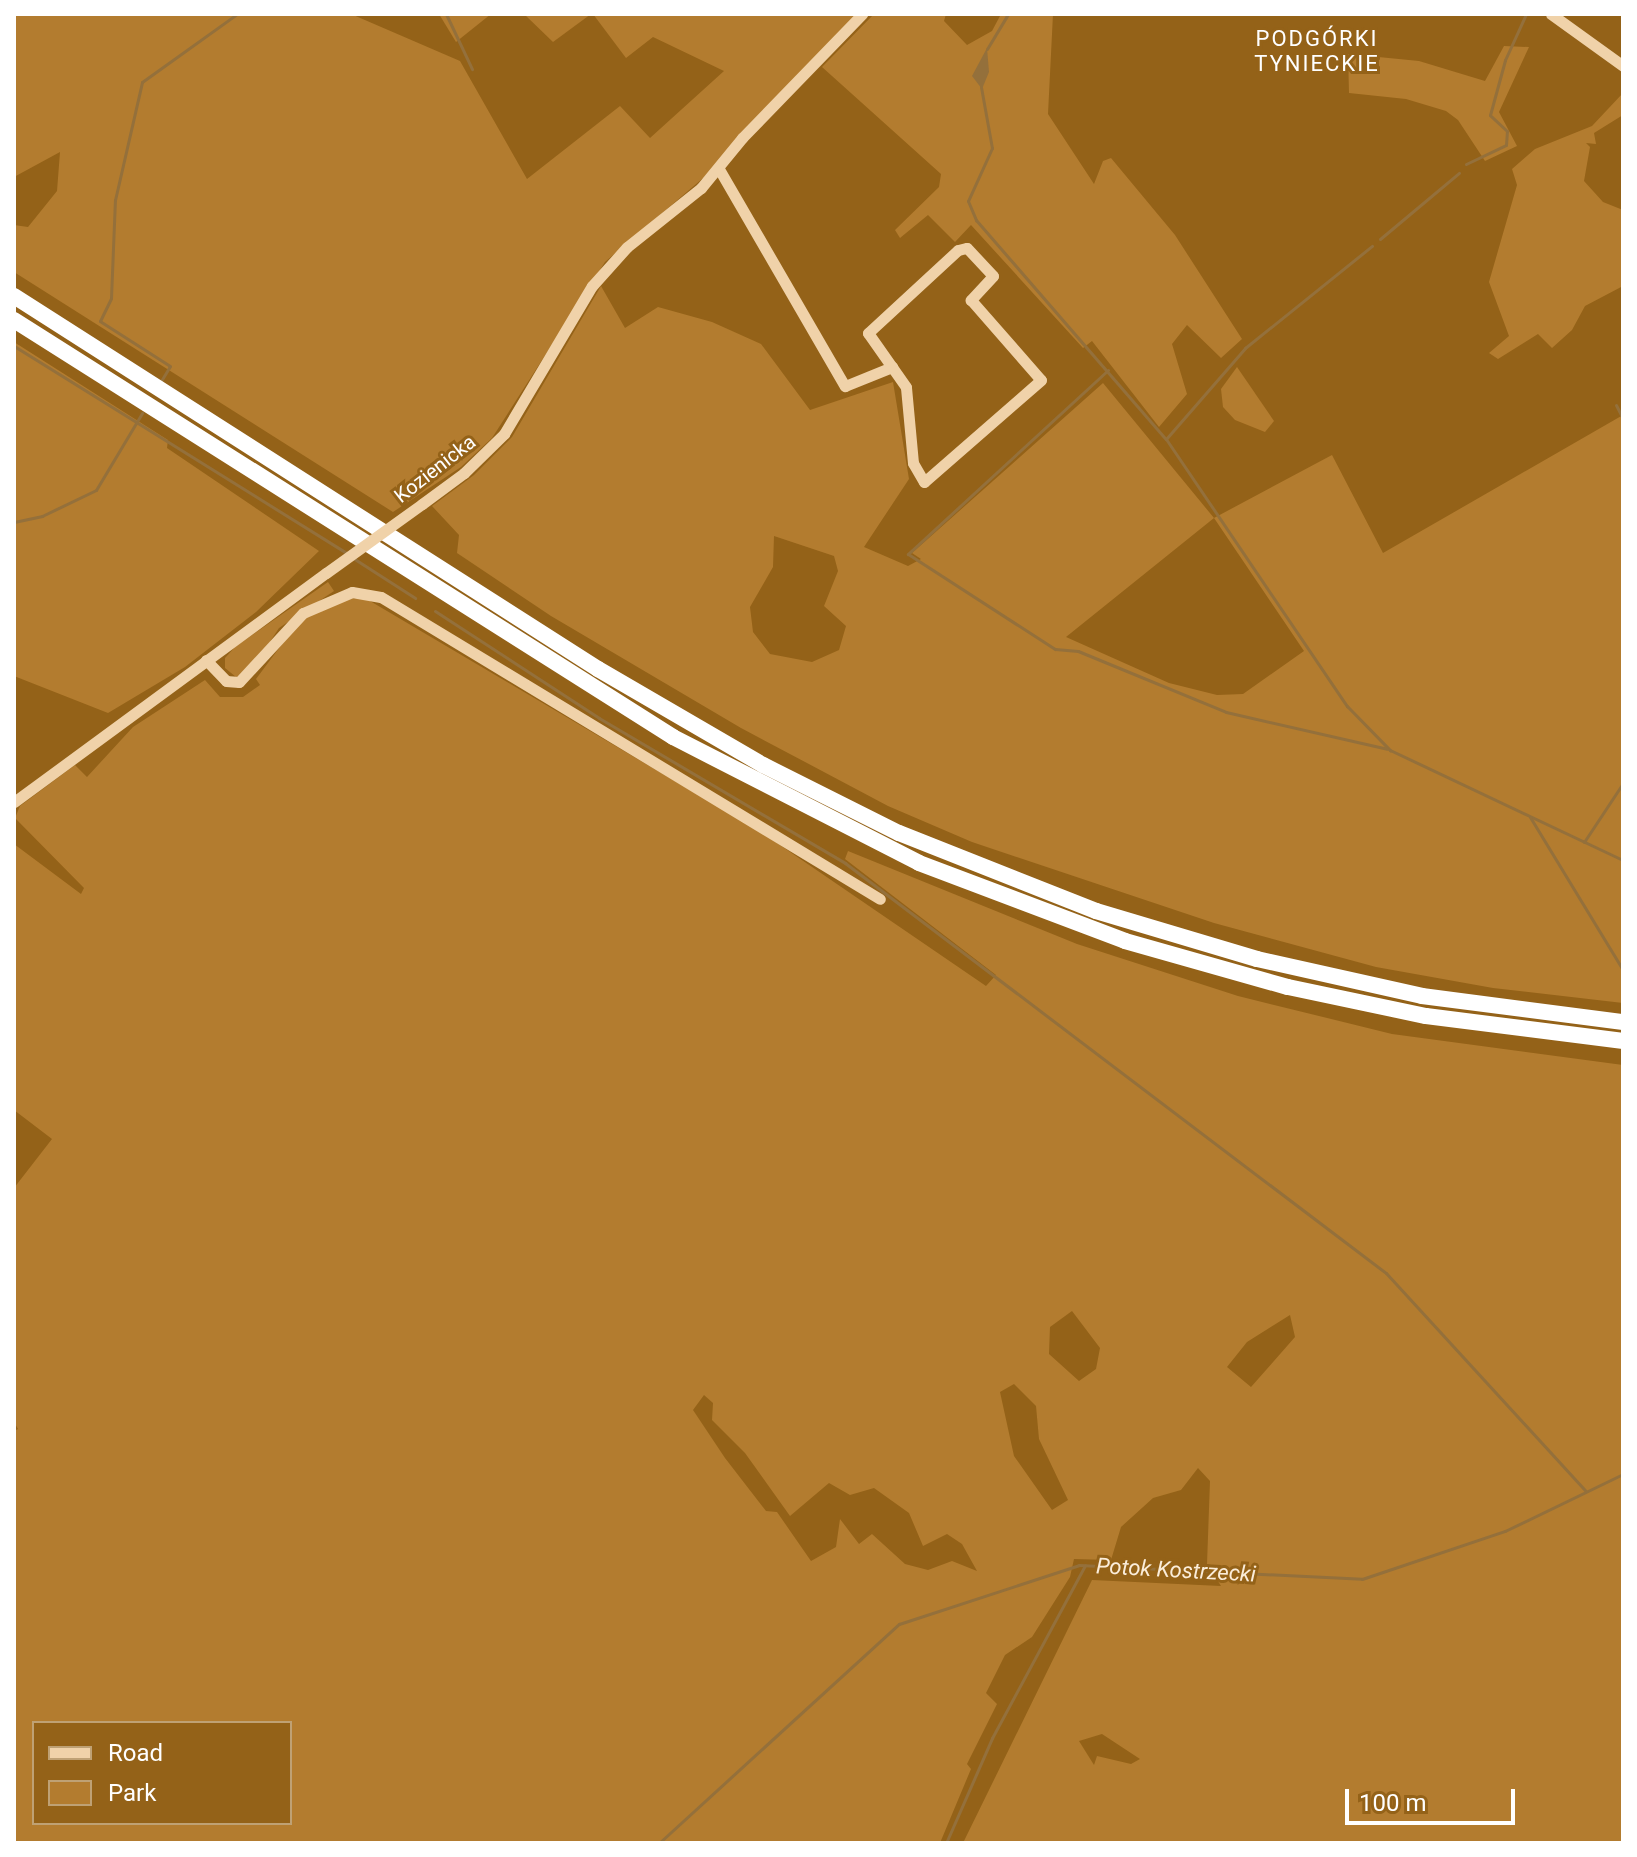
<!DOCTYPE html>
<html>
<head>
<meta charset="utf-8">
<style>
	body { margin:0 }
	#map { position:relative; width:1637px; height:1857px; overflow:hidden; background:#946218; font-family:Roboto,sans-serif }
	div>[style] { position:absolute }
	.green>* { inset:0; background:#b37c2f }
	.water>* { inset:0; background:#94703b }
	.stream>* { height:3px; margin:-1.5px; padding:0 1.5px; transform-origin:1.5px; border-radius:1.5px; background:#94703b }
	.minor>* { height:11px; margin:-5.5px; padding:0 5.5px; transform-origin:5.5px; border-radius:5.5px; background:#f0d2a9 }
	.highway>* { height:16px; margin:-8px; padding:0 8px; transform-origin:8px; border-radius:8px; background:#fff }
	.minor-bridge>* { height:11px; margin:-5.5px; padding:0 5.5px; transform-origin:5.5px; border-radius:5.5px; background:#f0d2a9 }
	span { translate:-50% -50%; white-space:nowrap; text-align:center; line-height:1.15; -webkit-text-stroke:6px #946218; paint-order:stroke }
	.street-label { font-size:20px; color:#fff }
	.neighbourhood-label { font-size:22px; color:#fff; letter-spacing:2px }
	.water-label { font-size:22px; color:#fbedda; font-style:italic }
	.frame { position:absolute; inset:0; border:16px solid #fff; pointer-events:none }
	.legend { position:absolute; left:32px; top:1721px; width:260px; height:104px; box-sizing:border-box; background:#946218; border:2px solid #bfa174; margin:0; padding:10px 14px; list-style:none; font-size:24px; color:#fff }
	.legend li { display:flex; align-items:center; gap:16px; height:40px }
	.legend b { width:40px; border:2px solid #bfa174 }
	.scale { position:absolute; left:1345px; top:1789px; width:170px; height:36px; box-sizing:border-box; border:4px solid #fff; border-top:0; padding-left:10px; font-size:24px; line-height:28px; white-space:nowrap; color:#fff; -webkit-text-stroke:6px #946218; paint-order:stroke }
</style>
</head>
<body>
<div id="map">
	<div class="green">
		<i style="clip-path:polygon(14px 14px,351px 14px,460px 61px,527px 179px,620px 106px,650px 138px,724px 71px,653px 37px,626px 58px,593px 14px,857px 14px,702px 179px,605px 262px,492px 438px,461px 467px,393px 512px,14px 272px,14px 225px,28px 227px,57px 191px,60px 152px,14px 177px)"></i>
		<i style="clip-path:polygon(439px 14px,491px 14px,456px 42px)"></i>
		<i style="clip-path:polygon(524px 14px,591px 14px,553px 42px)"></i>
		<i style="clip-path:polygon(874px 14px,946px 14px,944px 21px,967px 45px,992px 31px,1001px 14px,1053px 14px,1048px 114px,1094px 184px,1103px 161px,1111px 158px,1175px 235px,1242px 339px,1221px 358px,1187px 325px,1172px 344px,1187px 394px,1159px 427px,1092px 341px,1083px 348px,971px 225px,955px 242px,928px 215px,900px 238px,895px 230px,939px 187px,941px 174px,822px 67px)"></i>
		<i style="clip-path:polygon(1504px 46px,1529px 47px,1499px 112px,1517px 146px,1485px 161px,1458px 120px,1446px 111px,1406px 99px,1349px 93px,1348px 54px,1419px 61px,1485px 81px)"></i>
		<i style="clip-path:polygon(1623px 93px,1623px 115px,1594px 133px,1596px 144px,1586px 143px,1590px 147px,1584px 181px,1603px 202px,1623px 210px,1623px 286px,1585px 306px,1572px 330px,1552px 348px,1538px 334px,1498px 359px,1489px 353px,1509px 336px,1489px 282px,1517px 185px,1512px 169px,1535px 149px,1592px 126px)"></i>
		<i style="clip-path:polygon(evenodd,601px 286px,625px 328px,658px 307px,712px 322px,761px 344px,810px 410px,893px 382px,909px 479px,864px 547px,908px 566px,921px 559px,912px 553px,1103px 383px,1214px 518px,1332px 455px,1383px 553px,1623px 415px,1623px 1003px,1493px 988px,1376px 967px,1214px 923px,972px 842px,888px 806px,741px 728px,551px 616px,457px 553px,459px 535px,432px 506px,474px 475px,512px 437px,601px 286px,1214px 518px,1304px 651px,1243px 694px,1217px 695px,1169px 683px,1066px 637px,1214px 518px,601px 286px,774px 536px,834px 556px,838px 571px,824px 606px,846px 626px,839px 650px,812px 662px,770px 654px,753px 632px,750px 607px,773px 567px,774px 536px)"></i>
		<i style="clip-path:polygon(14px 342px,168px 440px,167px 448px,319px 551px,256px 612px,185px 667px,108px 713px,14px 676px)"></i>
		<i style="clip-path:polygon(1237px 367px,1274px 421px,1265px 432px,1235px 420px,1223px 407px,1221px 389px)"></i>
		<i style="clip-path:polygon(328px 582px,334px 591px,279px 628px,250px 672px,236px 677px,225px 668px,225px 658px,235px 647px)"></i>
		<i style="clip-path:polygon(evenodd,365px 598px,761px 832px,986px 986px,996px 975px,845px 859px,848px 851px,1077px 944px,1238px 996px,1392px 1034px,1623px 1065px,1623px 1843px,963px 1843px,1092px 1580px,1221px 1586px,1207px 1564px,1210px 1481px,1198px 1468px,1181px 1490px,1153px 1498px,1121px 1527px,1111px 1560px,1074px 1559px,1070px 1577px,1032px 1637px,1005px 1655px,986px 1693px,997px 1704px,967px 1764px,971px 1769px,940px 1843px,14px 1843px,14px 1431px,18px 1429px,14px 1422px,14px 1188px,52px 1139px,14px 1110px,14px 844px,81px 894px,84px 888px,15px 818px,20px 806px,75px 765px,87px 777px,133px 727px,205px 680px,220px 697px,243px 697px,260px 685px,256px 679px,294px 628px,315px 610px,343px 599px,365px 598px,1072px 1311px,1100px 1348px,1096px 1369px,1079px 1381px,1049px 1354px,1050px 1327px,1072px 1311px,365px 598px,1290px 1315px,1295px 1337px,1251px 1387px,1227px 1367px,1247px 1342px,1290px 1315px,365px 598px,1014px 1384px,1036px 1406px,1039px 1439px,1068px 1500px,1052px 1510px,1014px 1456px,1000px 1392px,1014px 1384px,365px 598px,704px 1395px,713px 1403px,712px 1420px,745px 1453px,790px 1516px,829px 1483px,850px 1495px,874px 1488px,909px 1513px,923px 1546px,947px 1534px,962px 1544px,977px 1571px,952px 1561px,928px 1570px,905px 1564px,872px 1534px,859px 1544px,840px 1519px,836px 1547px,811px 1561px,777px 1512px,766px 1511px,725px 1458px,693px 1410px,704px 1395px,365px 598px,34px 1723px,290px 1723px,290px 1823px,34px 1823px,34px 1723px,365px 598px,1102px 1734px,1140px 1759px,1131px 1764px,1097px 1756px,1094px 1765px,1079px 1741px,1102px 1734px)"></i>
	</div>
	<div class="water">
		<i style="clip-path:polygon(987px 48px,989px 72px,982px 89px,972px 76px)"></i>
	</div>
	<div class="stream">
		<i style="left:446px;top:14px;width:61px;rotate:64.7deg"></i>
		<i style="left:987px;top:49px;width:41px;rotate:-59deg"></i>
		<i style="left:981px;top:87px;width:62px;rotate:79.8deg"></i>
		<i style="left:992px;top:148px;width:58px;rotate:114.4deg"></i>
		<i style="left:968px;top:201px;width:21px;rotate:67deg"></i>
		<i style="left:976px;top:220px;width:290px;rotate:49.1deg"></i>
		<i style="left:1166px;top:439px;width:323px;rotate:55.9deg"></i>
		<i style="left:1347px;top:706px;width:62px;rotate:45.7deg"></i>
		<i style="left:1390px;top:750px;width:258px;rotate:25.3deg"></i>
		<i style="left:1466px;top:164px;width:44px;rotate:-25.4deg"></i>
		<i style="left:1506px;top:145px;width:14px;rotate:-86deg"></i>
		<i style="left:1507px;top:131px;width:23px;rotate:-137deg"></i>
		<i style="left:1490px;top:115px;width:57px;rotate:-74.7deg"></i>
		<i style="left:1505px;top:60px;width:51px;rotate:-65.5deg"></i>
		<i style="left:1380px;top:239px;width:103px;rotate:-39.9deg"></i>
		<i style="left:14px;top:346px;width:392px;rotate:31.9deg"></i>
		<i style="left:1108px;top:370px;width:272px;rotate:137.4deg"></i>
		<i style="left:908px;top:554px;width:175px;rotate:32.9deg"></i>
		<i style="left:1055px;top:649px;width:23px;rotate:5deg"></i>
		<i style="left:1078px;top:651px;width:160px;rotate:22.4deg"></i>
		<i style="left:1226px;top:712px;width:165px;rotate:12.9deg"></i>
		<i style="left:161px;top:381px;width:17px;rotate:-59deg"></i>
		<i style="left:170px;top:366px;width:83px;rotate:-147.3deg"></i>
		<i style="left:100px;top:321px;width:25px;rotate:-64deg"></i>
		<i style="left:111px;top:298px;width:98px;rotate:-87.7deg"></i>
		<i style="left:115px;top:200px;width:121px;rotate:-77.1deg"></i>
		<i style="left:142px;top:82px;width:117px;rotate:-35.6deg"></i>
		<i style="left:1616px;top:405px;width:16px;rotate:63deg"></i>
		<i style="left:1166px;top:439px;width:121px;rotate:-49deg"></i>
		<i style="left:1245px;top:348px;width:163px;rotate:-38.8deg"></i>
		<i style="left:14px;top:522px;width:29px;rotate:-12deg"></i>
		<i style="left:42px;top:516px;width:60px;rotate:-25.7deg"></i>
		<i style="left:96px;top:490px;width:90px;rotate:-59.1deg"></i>
		<i style="left:353px;top:558px;width:74px;rotate:32.8deg"></i>
		<i style="left:435px;top:611px;width:196px;rotate:33.1deg"></i>
		<i style="left:599px;top:718px;width:286px;rotate:30.5deg"></i>
		<i style="left:845px;top:863px;width:679px;rotate:37.16deg"></i>
		<i style="left:1386px;top:1273px;width:296px;rotate:47.5deg"></i>
		<i style="left:1530px;top:817px;width:179px;rotate:58.7deg"></i>
		<i style="left:1584px;top:842px;width:71px;rotate:-56.5deg"></i>
		<i style="left:659px;top:1843px;width:325px;rotate:-42.4deg"></i>
		<i style="left:899px;top:1624px;width:189px;rotate:-18.1deg"></i>
		<i style="left:1079px;top:1565px;width:283px;rotate:2.8deg"></i>
		<i style="left:1362px;top:1579px;width:151px;rotate:-18.6deg"></i>
		<i style="left:1505px;top:1531px;width:131px;rotate:-25.8deg"></i>
		<i style="left:946px;top:1843px;width:115px;rotate:-66.3deg"></i>
		<i style="left:992px;top:1738px;width:196px;rotate:-61.7deg"></i>
	</div>
	<div class="minor">
		<i style="left:1551px;top:14px;width:89px;rotate:35.8deg"></i>
		<i style="left:719px;top:169px;width:251px;rotate:59.9deg"></i>
		<i style="left:845px;top:386px;width:51px;rotate:-22deg"></i>
		<i style="left:967px;top:248px;width:38px;rotate:47deg"></i>
		<i style="left:993px;top:276px;width:33px;rotate:133deg"></i>
		<i style="left:971px;top:300px;width:106px;rotate:48.8deg"></i>
		<i style="left:1041px;top:380px;width:155px;rotate:138.9deg"></i>
		<i style="left:924px;top:482px;width:22px;rotate:-120deg"></i>
		<i style="left:913px;top:463px;width:76px;rotate:-95.3deg"></i>
		<i style="left:906px;top:387px;width:66px;rotate:-125.1deg"></i>
		<i style="left:868px;top:333px;width:122px;rotate:-42.7deg"></i>
		<i style="left:958px;top:250px;width:9px;rotate:-13deg"></i>
		<i style="left:422px;top:504px;width:52px;rotate:-36.4deg"></i>
		<i style="left:464px;top:473px;width:56px;rotate:-44.3deg"></i>
		<i style="left:504px;top:434px;width:172px;rotate:-59.3deg"></i>
		<i style="left:592px;top:286px;width:52px;rotate:-48.1deg"></i>
		<i style="left:627px;top:247px;width:95px;rotate:-38.6deg"></i>
		<i style="left:701px;top:188px;width:65px;rotate:-50.6deg"></i>
		<i style="left:742px;top:138px;width:173px;rotate:-45.9deg"></i>
		<i style="left:206px;top:660px;width:29px;rotate:46deg"></i>
		<i style="left:226px;top:681px;width:13px;rotate:4deg"></i>
		<i style="left:239px;top:682px;width:94px;rotate:-47.2deg"></i>
		<i style="left:303px;top:613px;width:53px;rotate:-23.2deg"></i>
		<i style="left:352px;top:592px;width:29px;rotate:10deg"></i>
		<i style="left:381px;top:597px;width:583px;rotate:31.18deg"></i>
		<i style="left:14px;top:802px;width:387px;rotate:-36.3deg"></i>
	</div>
	<div class="highway">
		<i style="left:14px;top:296px;width:693px;rotate:32.57deg"></i>
		<i style="left:598px;top:669px;width:191px;rotate:30.2deg"></i>
		<i style="left:763px;top:765px;width:152px;rotate:26.6deg"></i>
		<i style="left:899px;top:833px;width:212px;rotate:21.6deg"></i>
		<i style="left:1096px;top:911px;width:168px;rotate:16.6deg"></i>
		<i style="left:1257px;top:959px;width:169px;rotate:12.6deg"></i>
		<i style="left:1422px;top:996px;width:203px;rotate:7.4deg"></i>
		<i style="left:14px;top:320px;width:780px;rotate:32.32deg"></i>
		<i style="left:673px;top:737px;width:276px;rotate:27.1deg"></i>
		<i style="left:919px;top:863px;width:220px;rotate:20.7deg"></i>
		<i style="left:1125px;top:941px;width:169px;rotate:15.8deg"></i>
		<i style="left:1288px;top:987px;width:141px;rotate:11.9deg"></i>
		<i style="left:1426px;top:1016px;width:199px;rotate:7.2deg"></i>
	</div>
	<div class="minor-bridge">
		<i style="left:326px;top:573px;width:118px;rotate:-35.7deg"></i>
	</div>
	<div class="street-label">
		<span style="left:435px;top:469px;rotate:-38deg">Kozienicka</span>
	</div>
	<div class="neighbourhood-label">
		<span style="left:1317px;top:51px">PODGÓRKI<br>TYNIECKIE</span>
	</div>
	<div class="water-label">
		<span style="left:1176px;top:1570px;rotate:3deg">Potok Kostrzecki</span>
	</div>
	<div class="frame"></div>
	<ul class="legend">
	<li><b style="height:10px;background:#f0d2a9"></b>Road</li>
	<li><b style="height:22px;background:#b37c2f"></b>Park</li>
	</ul>
	<div class="scale">100 m</div>
</div>
</body>
</html>
